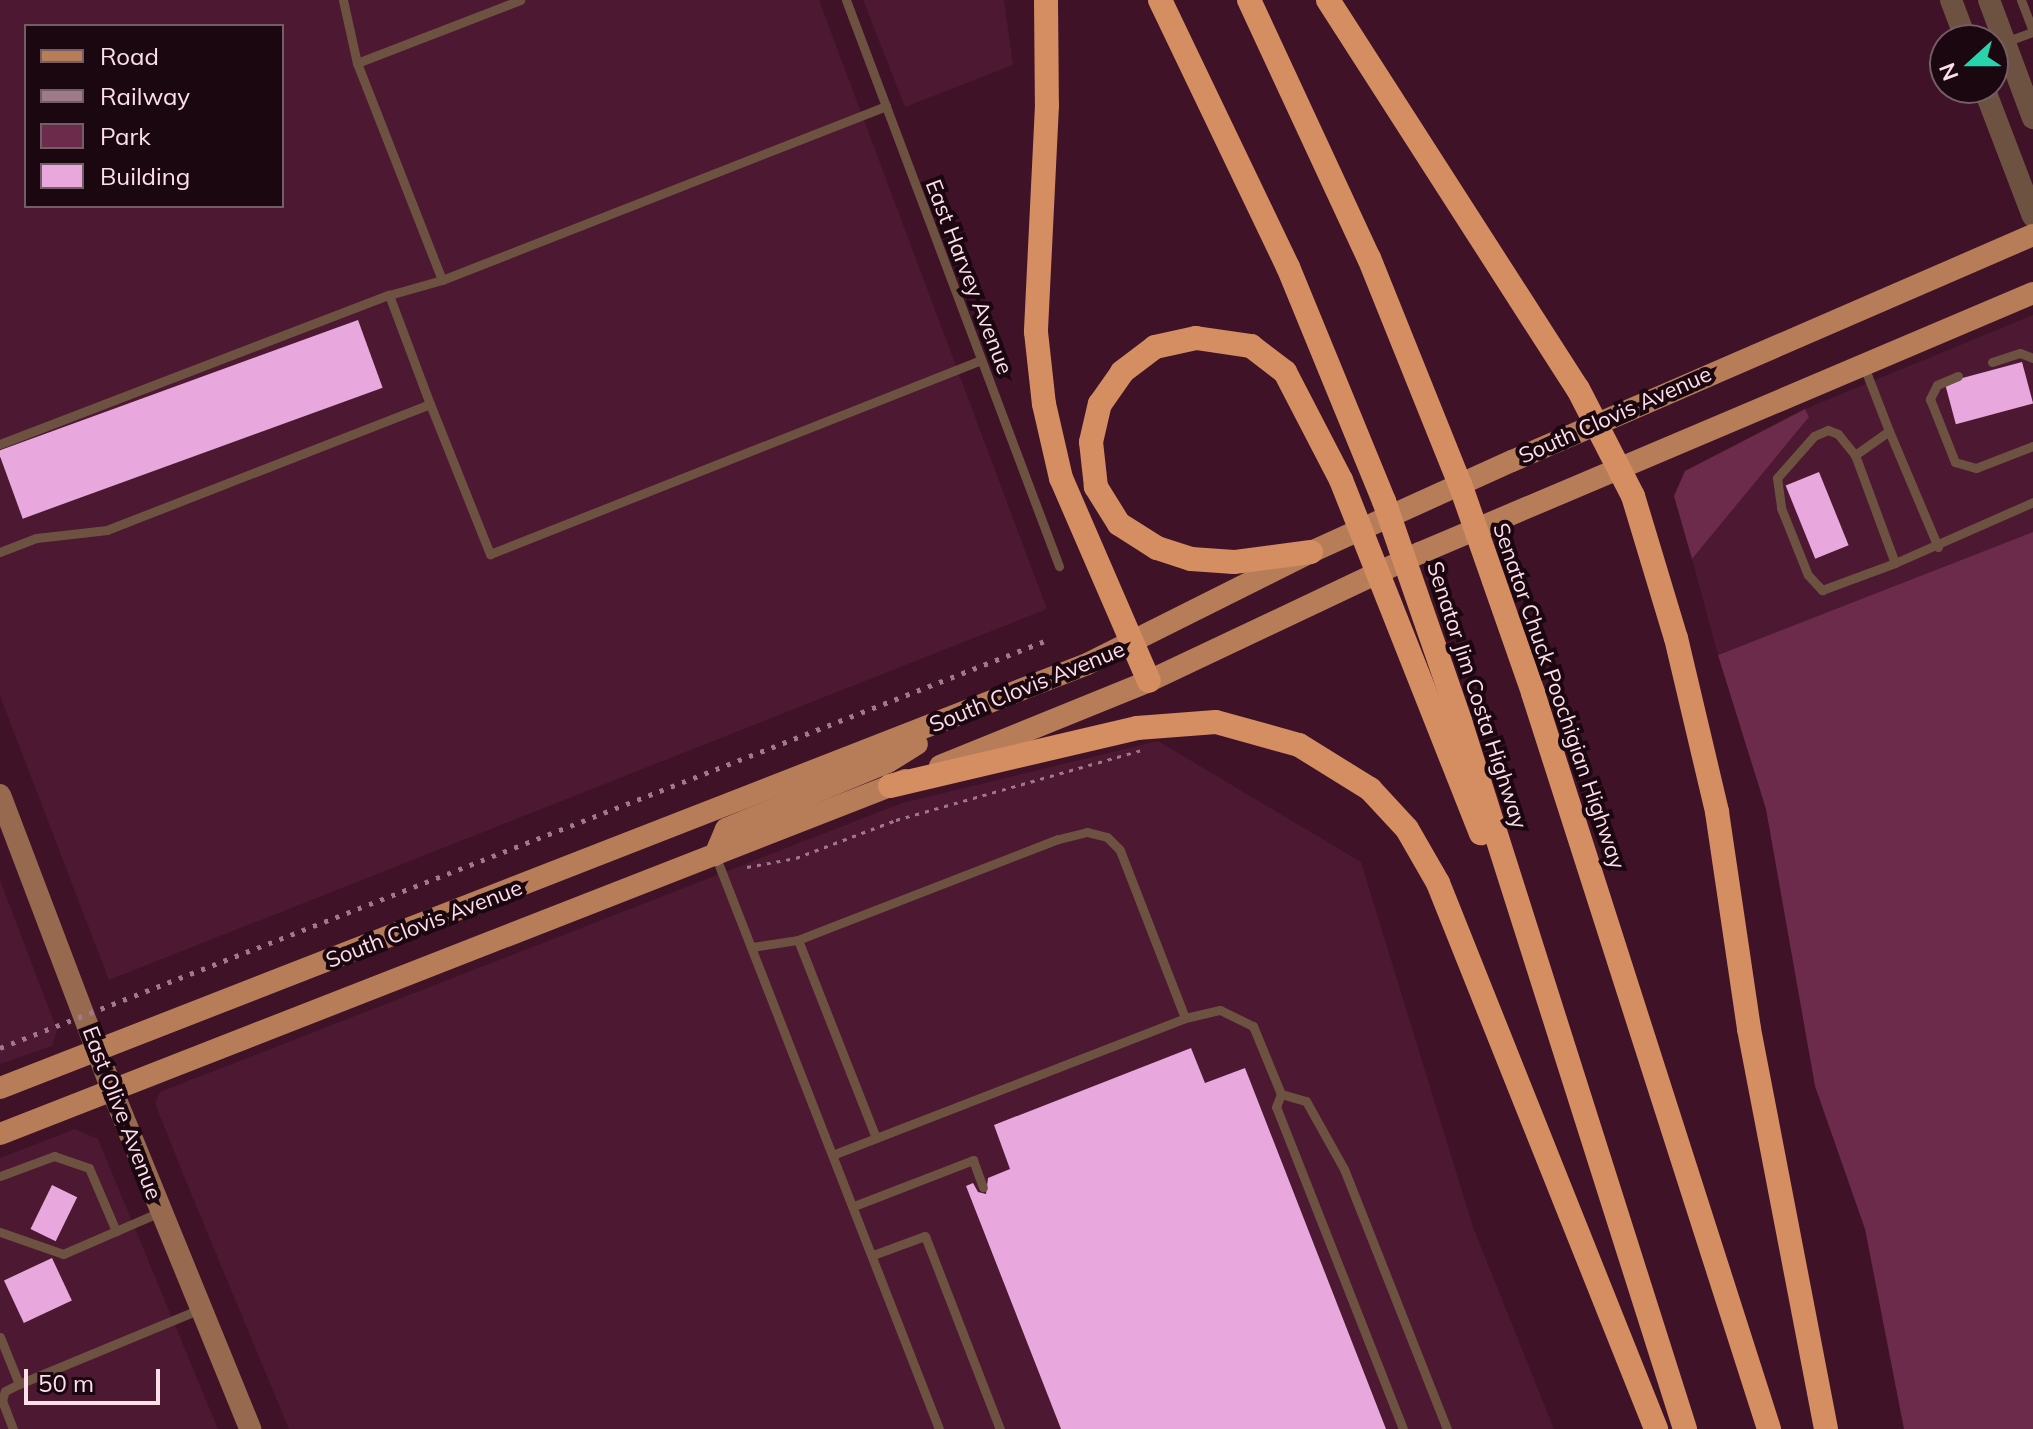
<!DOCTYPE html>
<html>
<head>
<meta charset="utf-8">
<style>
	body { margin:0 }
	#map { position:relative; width:2033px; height:1429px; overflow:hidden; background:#3f1228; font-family:Mulish,sans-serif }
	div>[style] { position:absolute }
	.built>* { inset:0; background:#4c1832 }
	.green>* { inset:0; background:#6c2b4b }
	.building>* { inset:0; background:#e8a7dd; transform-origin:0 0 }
	.path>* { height:3px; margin-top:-1.5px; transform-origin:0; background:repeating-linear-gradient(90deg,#9e7889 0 4px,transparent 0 10px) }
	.service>* { height:9px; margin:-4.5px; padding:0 4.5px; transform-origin:4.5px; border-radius:4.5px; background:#6e5241 }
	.tertiary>* { height:22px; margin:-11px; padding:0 11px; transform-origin:11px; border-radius:11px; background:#6e5241 }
	.secondary>* { height:22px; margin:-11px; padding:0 11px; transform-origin:11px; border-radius:11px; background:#976a4f }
	.primary>* { height:22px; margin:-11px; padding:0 11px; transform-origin:11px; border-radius:11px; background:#b77d59 }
	.motorway>* { height:24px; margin:-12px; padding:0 12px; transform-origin:12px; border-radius:12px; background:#d48e62 }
	.rail>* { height:5px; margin-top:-2.5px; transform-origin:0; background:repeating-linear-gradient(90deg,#9f7a8a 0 4px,transparent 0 12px) }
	span { translate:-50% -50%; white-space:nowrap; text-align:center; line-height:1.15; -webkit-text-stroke:8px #1a0710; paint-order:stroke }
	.street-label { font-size:22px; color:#fddfea }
	.legend { position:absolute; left:24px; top:24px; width:260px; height:184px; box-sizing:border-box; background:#1a0710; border:2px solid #755d67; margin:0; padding:10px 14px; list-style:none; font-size:24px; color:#fddfea }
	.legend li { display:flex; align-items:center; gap:16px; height:40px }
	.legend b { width:40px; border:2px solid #755d67 }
	.north { position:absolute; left:1929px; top:24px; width:80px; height:80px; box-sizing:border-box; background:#1a0710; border:2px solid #755d67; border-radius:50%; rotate:249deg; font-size:22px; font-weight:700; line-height:32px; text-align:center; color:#fddfea }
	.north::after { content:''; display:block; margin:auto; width:28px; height:36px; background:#27d5ad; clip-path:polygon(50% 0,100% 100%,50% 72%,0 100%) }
	.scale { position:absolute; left:24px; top:1369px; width:136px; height:36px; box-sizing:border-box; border:4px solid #fddfea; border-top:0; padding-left:10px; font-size:24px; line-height:28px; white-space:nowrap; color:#fddfea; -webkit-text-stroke:6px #1a0710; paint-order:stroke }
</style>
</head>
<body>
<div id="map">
	<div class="built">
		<i style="clip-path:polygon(evenodd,0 0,819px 0,1047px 609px,109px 980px,0 696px,0 0,26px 26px,282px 26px,282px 206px,26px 206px,26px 26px)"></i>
		<i style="clip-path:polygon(863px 0,1004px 0,1013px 65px,905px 107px)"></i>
		<i style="clip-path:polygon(2033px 315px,2033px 532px,1718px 655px,1692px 559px,1809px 417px,1805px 409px)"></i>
		<i style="clip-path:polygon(1158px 741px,1361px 862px,1473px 1227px,1554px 1429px,289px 1429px,183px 1174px,155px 1103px,160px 1092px,902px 803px)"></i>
		<i style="clip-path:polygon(0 880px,57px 1030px,52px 1046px,0 1064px)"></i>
		<i style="clip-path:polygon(75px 1129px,98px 1139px,218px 1429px,0 1429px,0 1158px)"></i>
	</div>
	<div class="green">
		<i style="clip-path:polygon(1805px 409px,1809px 417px,1692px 559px,1674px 496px,1685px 471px)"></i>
		<i style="clip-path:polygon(2033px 532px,2033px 1429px,1904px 1429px,1865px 1229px,1815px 1086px,1766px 809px,1718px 655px)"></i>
	</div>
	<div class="building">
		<i style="left:358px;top:320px;width:72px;height:383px;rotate:70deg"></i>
		<i style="left:2022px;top:362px;width:43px;height:80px;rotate:75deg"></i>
		<i style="left:1819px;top:472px;width:79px;height:36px;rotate:68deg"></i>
		<i style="clip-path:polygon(1191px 1048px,1205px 1083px,1245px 1068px,1386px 1429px,1061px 1429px,966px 1186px,973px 1183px,978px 1192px,986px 1194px,988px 1178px,1010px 1169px,994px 1125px)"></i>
		<i style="left:52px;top:1185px;width:28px;height:49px;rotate:26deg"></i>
		<i style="left:52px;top:1258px;width:47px;height:53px;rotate:65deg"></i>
	</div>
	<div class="path">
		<i style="left:747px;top:867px;width:50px;rotate:-10.4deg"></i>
		<i style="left:796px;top:858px;width:107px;rotate:-20.8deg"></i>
		<i style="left:896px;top:820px;width:256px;rotate:-15.9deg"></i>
	</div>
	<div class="service">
		<i style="left:343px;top:0;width:65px;rotate:77.5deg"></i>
		<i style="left:357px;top:63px;width:233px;rotate:68.6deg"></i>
		<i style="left:442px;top:280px;width:55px;rotate:164.2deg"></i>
		<i style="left:846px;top:0;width:605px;rotate:69.38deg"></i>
		<i style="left:2021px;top:0;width:34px;rotate:69deg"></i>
		<i style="left:2005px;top:42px;width:30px;rotate:-20deg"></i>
		<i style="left:357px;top:63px;width:175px;rotate:-21.1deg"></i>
		<i style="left:442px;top:280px;width:477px;rotate:-21.4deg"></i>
		<i style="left:1992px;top:362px;width:29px;rotate:-18deg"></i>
		<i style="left:2020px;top:353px;width:14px;rotate:21deg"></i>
		<i style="left:1863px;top:364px;width:72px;rotate:68.8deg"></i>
		<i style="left:1889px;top:431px;width:42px;rotate:144.8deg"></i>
		<i style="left:1855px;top:455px;width:115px;rotate:69.7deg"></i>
		<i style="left:1895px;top:563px;width:151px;rotate:-23.8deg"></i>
		<i style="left:1958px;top:376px;width:23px;rotate:157deg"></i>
		<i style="left:1937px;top:385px;width:16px;rotate:117deg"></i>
		<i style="left:1930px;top:399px;width:68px;rotate:68.4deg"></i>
		<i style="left:1955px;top:462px;width:22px;rotate:16deg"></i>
		<i style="left:1976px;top:468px;width:61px;rotate:-21.1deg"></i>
		<i style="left:430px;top:404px;width:162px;rotate:68.2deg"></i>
		<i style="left:490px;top:554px;width:528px;rotate:-21.56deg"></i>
		<i style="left:1889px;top:431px;width:126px;rotate:67.1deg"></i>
		<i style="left:0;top:444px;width:417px;rotate:-21deg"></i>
		<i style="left:389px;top:295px;width:116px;rotate:69.4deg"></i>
		<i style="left:430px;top:404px;width:347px;rotate:158.7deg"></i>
		<i style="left:107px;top:530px;width:71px;rotate:173.6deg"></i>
		<i style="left:36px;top:538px;width:39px;rotate:159deg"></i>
		<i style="left:1855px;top:455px;width:27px;rotate:-129deg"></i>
		<i style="left:1838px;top:434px;width:11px;rotate:-158deg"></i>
		<i style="left:1828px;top:430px;width:15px;rotate:157deg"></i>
		<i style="left:1814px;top:436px;width:56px;rotate:131.4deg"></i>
		<i style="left:1777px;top:478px;width:30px;rotate:82deg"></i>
		<i style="left:1781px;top:508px;width:72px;rotate:68.1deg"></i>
		<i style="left:1808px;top:575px;width:21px;rotate:47deg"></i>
		<i style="left:1822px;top:590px;width:78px;rotate:-20.3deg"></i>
		<i style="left:715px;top:855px;width:616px;rotate:68.68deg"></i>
		<i style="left:752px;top:947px;width:47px;rotate:-8.7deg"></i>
		<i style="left:1185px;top:1018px;width:36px;rotate:-13deg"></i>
		<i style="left:1220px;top:1010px;width:37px;rotate:26deg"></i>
		<i style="left:1253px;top:1026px;width:74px;rotate:67.6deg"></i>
		<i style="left:835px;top:1154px;width:375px;rotate:-21.2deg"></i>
		<i style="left:1185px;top:1018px;width:180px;rotate:-111.2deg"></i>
		<i style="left:1120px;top:850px;width:18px;rotate:-135deg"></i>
		<i style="left:1107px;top:837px;width:21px;rotate:-166deg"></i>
		<i style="left:1087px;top:832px;width:30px;rotate:166deg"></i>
		<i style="left:1058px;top:839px;width:279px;rotate:158.8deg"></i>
		<i style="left:798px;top:940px;width:213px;rotate:68.5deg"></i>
		<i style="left:0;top:1176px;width:58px;rotate:-20.3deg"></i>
		<i style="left:54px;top:1156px;width:37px;rotate:19deg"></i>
		<i style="left:89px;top:1168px;width:69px;rotate:66.8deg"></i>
		<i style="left:854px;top:1206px;width:128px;rotate:-21.1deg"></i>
		<i style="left:973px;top:1160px;width:29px;rotate:70deg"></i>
		<i style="left:0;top:1232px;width:67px;rotate:19.2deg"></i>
		<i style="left:63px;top:1254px;width:106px;rotate:-23.4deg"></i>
		<i style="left:873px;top:1255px;width:55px;rotate:-20.1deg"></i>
		<i style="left:925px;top:1236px;width:207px;rotate:68.8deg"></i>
		<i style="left:0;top:1337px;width:51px;rotate:68deg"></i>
		<i style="left:19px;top:1384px;width:196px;rotate:-22.5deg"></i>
		<i style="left:13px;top:1429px;width:31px;rotate:-111deg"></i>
		<i style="left:2px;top:1400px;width:9px;rotate:-72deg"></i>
		<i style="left:5px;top:1391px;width:16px;rotate:-27deg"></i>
		<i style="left:1403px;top:1429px;width:346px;rotate:-111.5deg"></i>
		<i style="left:1276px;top:1107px;width:14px;rotate:-69deg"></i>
		<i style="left:1281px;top:1094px;width:26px;rotate:16deg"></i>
		<i style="left:1306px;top:1101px;width:78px;rotate:60.8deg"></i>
		<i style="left:1344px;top:1169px;width:280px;rotate:68.4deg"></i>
	</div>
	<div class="tertiary">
		<i style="left:1951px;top:0;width:43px;rotate:69.4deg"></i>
		<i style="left:1989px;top:0;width:126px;rotate:69.6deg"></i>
		<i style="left:1984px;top:88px;width:137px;rotate:69.1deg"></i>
	</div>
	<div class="secondary">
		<i style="left:0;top:795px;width:316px;rotate:69.2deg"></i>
		<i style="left:112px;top:1090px;width:366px;rotate:67.8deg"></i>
	</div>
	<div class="primary">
		<i style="left:940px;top:766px;width:226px;rotate:-22.1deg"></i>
		<i style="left:1149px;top:681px;width:300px;rotate:-25.3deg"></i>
		<i style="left:1420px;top:553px;width:666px;rotate:-22.98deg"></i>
		<i style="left:715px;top:855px;width:28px;rotate:-67deg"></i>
		<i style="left:726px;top:829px;width:175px;rotate:-22.5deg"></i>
		<i style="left:888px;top:762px;width:34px;rotate:-32deg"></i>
		<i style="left:0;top:1088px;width:1167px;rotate:-21.31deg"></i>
		<i style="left:1087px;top:664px;width:250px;rotate:-26.6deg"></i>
		<i style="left:1311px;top:552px;width:221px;rotate:-24.4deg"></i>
		<i style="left:1512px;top:461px;width:568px;rotate:-23.45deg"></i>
		<i style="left:0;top:1134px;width:972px;rotate:-21.36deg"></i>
	</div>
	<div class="motorway">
		<i style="left:1046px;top:0;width:105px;rotate:89.5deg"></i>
		<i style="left:1047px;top:105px;width:227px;rotate:92.8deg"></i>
		<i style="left:1036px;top:332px;width:72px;rotate:83.7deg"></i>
		<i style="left:1044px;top:404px;width:76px;rotate:77.1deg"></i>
		<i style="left:1061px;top:478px;width:221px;rotate:66.6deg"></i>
		<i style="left:1160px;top:0;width:296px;rotate:64.4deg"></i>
		<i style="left:1288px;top:267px;width:253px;rotate:67.7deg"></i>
		<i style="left:1384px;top:501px;width:233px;rotate:70.9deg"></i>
		<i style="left:1460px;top:721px;width:743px;rotate:72.37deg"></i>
		<i style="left:1249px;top:0;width:285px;rotate:65.1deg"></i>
		<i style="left:1369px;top:258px;width:244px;rotate:68.1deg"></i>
		<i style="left:1460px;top:484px;width:221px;rotate:70.7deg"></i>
		<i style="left:1533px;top:693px;width:773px;rotate:72.22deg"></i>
		<i style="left:1328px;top:0;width:462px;rotate:57.3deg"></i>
		<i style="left:1578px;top:389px;width:120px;rotate:62.8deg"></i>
		<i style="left:1633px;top:496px;width:148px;rotate:73.2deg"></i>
		<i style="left:1676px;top:638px;width:179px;rotate:76.7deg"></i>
		<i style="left:1717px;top:812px;width:219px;rotate:81.6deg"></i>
		<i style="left:1749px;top:1029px;width:407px;rotate:79.1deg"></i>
		<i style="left:1311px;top:552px;width:78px;rotate:172.6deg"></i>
		<i style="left:1234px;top:562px;width:43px;rotate:-176deg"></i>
		<i style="left:1191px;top:559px;width:36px;rotate:-162deg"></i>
		<i style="left:1157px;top:548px;width:45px;rotate:-147.7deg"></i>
		<i style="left:1119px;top:524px;width:44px;rotate:-121.9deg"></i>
		<i style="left:1096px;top:487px;width:45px;rotate:-96.3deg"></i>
		<i style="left:1091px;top:442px;width:39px;rotate:-77deg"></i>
		<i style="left:1100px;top:404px;width:39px;rotate:-55deg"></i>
		<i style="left:1122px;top:372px;width:41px;rotate:-37.1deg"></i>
		<i style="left:1155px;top:347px;width:42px;rotate:-12.4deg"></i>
		<i style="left:1196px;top:338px;width:56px;rotate:8.3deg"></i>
		<i style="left:1251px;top:346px;width:43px;rotate:37.4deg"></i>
		<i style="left:1285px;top:372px;width:122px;rotate:62.6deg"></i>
		<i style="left:1341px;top:480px;width:380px;rotate:68.4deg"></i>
		<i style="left:890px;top:786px;width:254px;rotate:-13.2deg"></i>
		<i style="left:1137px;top:728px;width:79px;rotate:-4.3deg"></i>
		<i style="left:1216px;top:722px;width:86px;rotate:15.5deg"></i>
		<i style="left:1299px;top:745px;width:84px;rotate:31.8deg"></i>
		<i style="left:1370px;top:789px;width:54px;rotate:47.2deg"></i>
		<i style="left:1407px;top:829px;width:62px;rotate:60.1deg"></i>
		<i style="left:1438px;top:883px;width:588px;rotate:68.23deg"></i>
	</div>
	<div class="rail">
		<i style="left:0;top:1048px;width:1121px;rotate:-21.28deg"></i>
	</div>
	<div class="street-label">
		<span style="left:969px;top:277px;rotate:69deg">East Harvey Avenue</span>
		<span style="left:1615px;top:415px;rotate:-24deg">South Clovis Avenue</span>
		<span style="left:1027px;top:687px;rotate:-22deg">South Clovis Avenue</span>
		<span style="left:1477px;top:695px;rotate:72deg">Senator Jim Costa Highway</span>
		<span style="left:1559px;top:696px;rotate:71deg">Senator Chuck Poochigian Highway</span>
		<span style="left:424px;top:924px;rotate:-21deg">South Clovis Avenue</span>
		<span style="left:122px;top:1113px;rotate:69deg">East Olive Avenue</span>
	</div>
	<ul class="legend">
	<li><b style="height:10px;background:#b77d59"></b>Road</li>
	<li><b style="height:10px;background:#9f7a8a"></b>Railway</li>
	<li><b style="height:22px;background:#6c2b4b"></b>Park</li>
	<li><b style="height:22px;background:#e8a7dd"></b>Building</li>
	</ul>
	<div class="north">N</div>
	<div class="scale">50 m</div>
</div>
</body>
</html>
